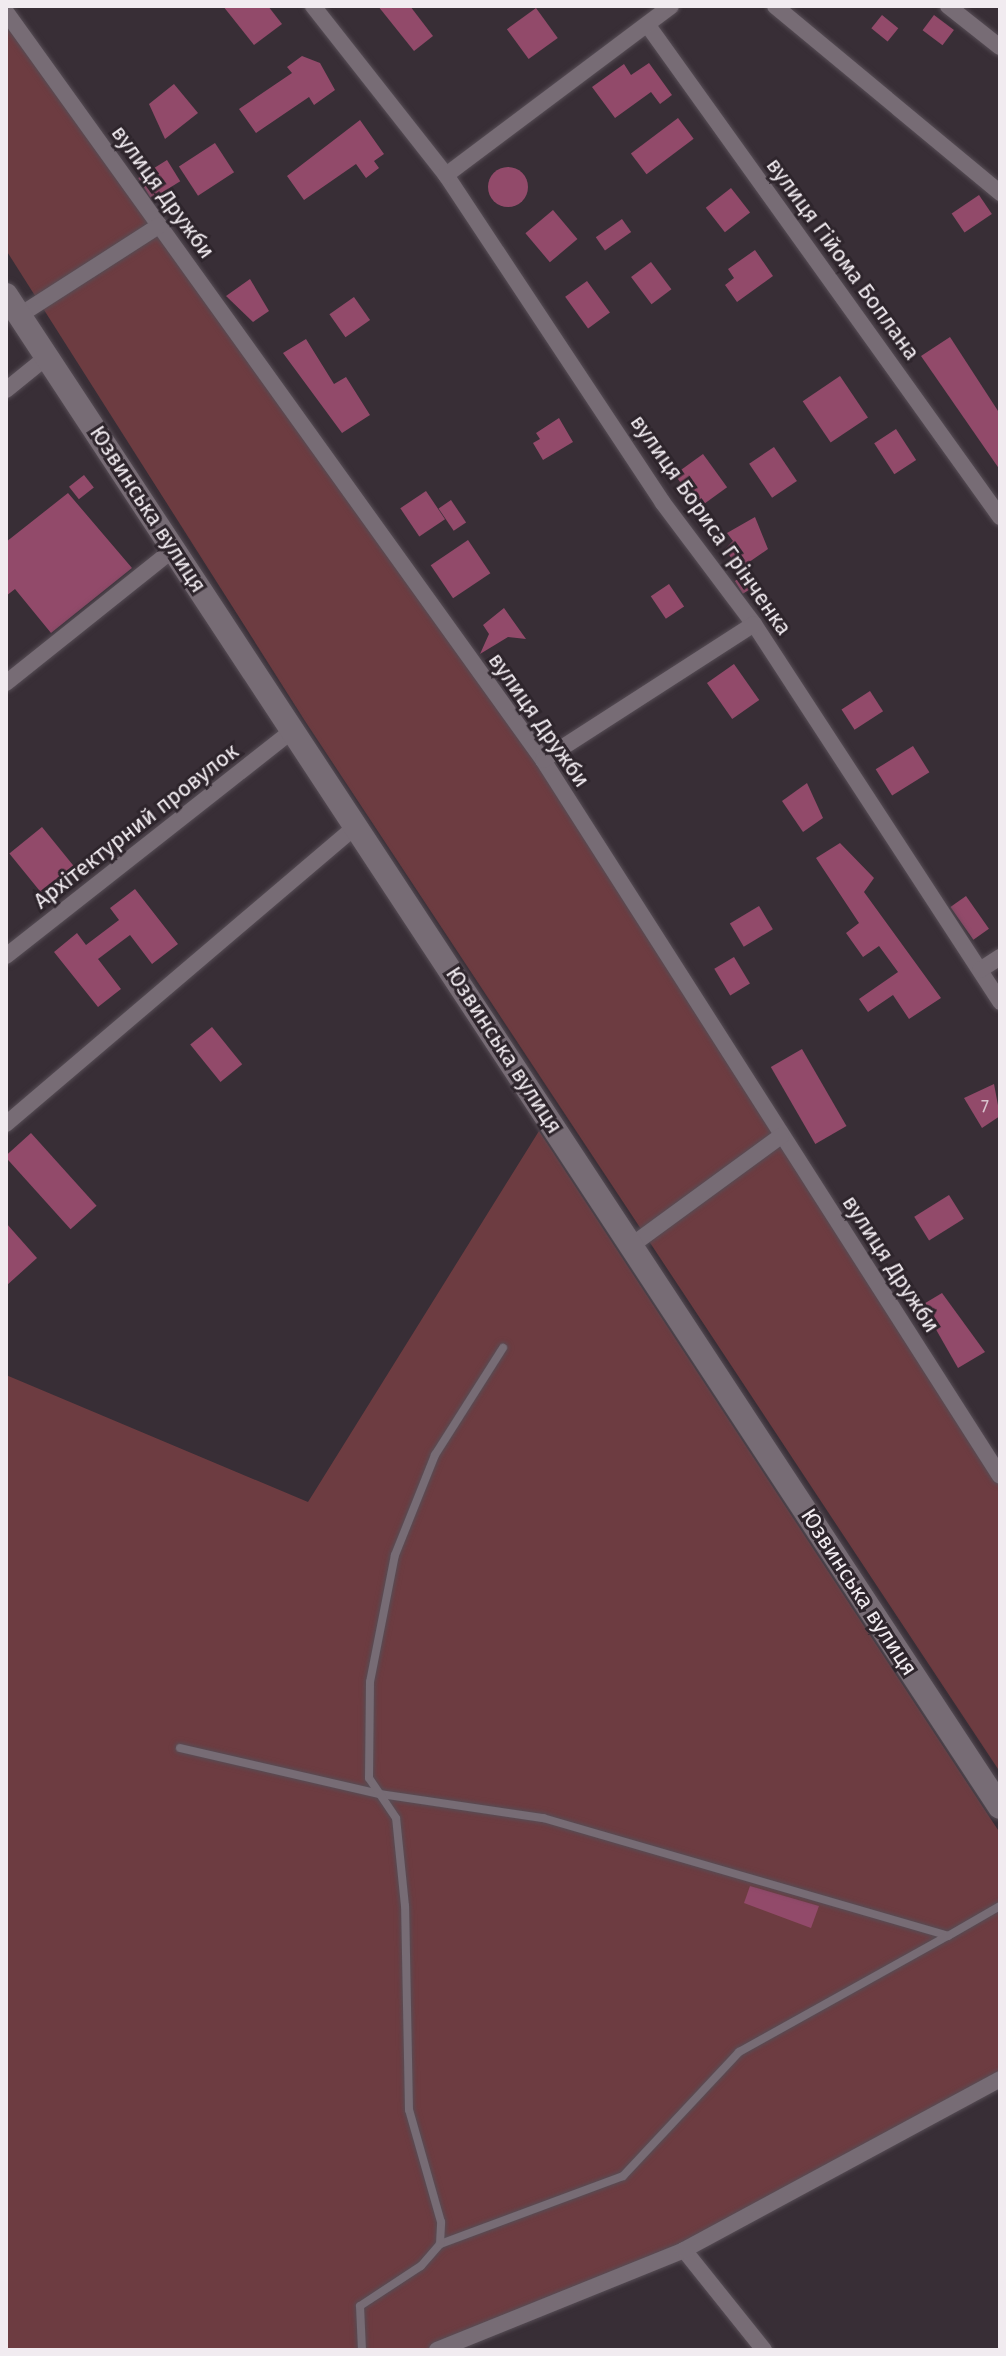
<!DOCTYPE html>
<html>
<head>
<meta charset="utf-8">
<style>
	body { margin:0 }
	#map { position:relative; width:1006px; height:2356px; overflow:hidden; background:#382e36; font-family:"Fira Sans",sans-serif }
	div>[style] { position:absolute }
	.green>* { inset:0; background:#6d3c41 }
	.building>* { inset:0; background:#924a6a; transform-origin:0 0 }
	.round { border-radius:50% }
	.roads { filter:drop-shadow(0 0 2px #564d55) drop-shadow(0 0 2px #564d55) }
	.service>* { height:8px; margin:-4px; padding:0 4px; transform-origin:4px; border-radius:4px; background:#776c75 }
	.minor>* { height:16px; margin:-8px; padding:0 8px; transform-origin:8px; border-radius:8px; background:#776c75 }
	.secondary>* { height:24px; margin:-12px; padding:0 12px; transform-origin:12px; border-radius:12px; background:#776c75 }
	span { translate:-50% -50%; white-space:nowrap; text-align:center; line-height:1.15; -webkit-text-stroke:6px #2e252c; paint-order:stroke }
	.number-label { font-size:18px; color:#d9c3ce }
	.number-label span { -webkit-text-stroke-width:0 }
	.street-label { font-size:22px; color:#f1ebf0 }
	.frame { position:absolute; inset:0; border:8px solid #f1ebf0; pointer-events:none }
</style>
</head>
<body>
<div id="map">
	<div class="green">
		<i style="clip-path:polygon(6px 12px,543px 760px,1000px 1477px,1000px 1772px,305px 721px,6px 250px)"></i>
		<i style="clip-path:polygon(539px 1131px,1000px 1833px,1000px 2079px,684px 2250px,437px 2350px,6px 2350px,6px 1375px,308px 1502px)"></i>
	</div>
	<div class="building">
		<i style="clip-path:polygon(223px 6px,268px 6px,282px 24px,254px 45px)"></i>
		<i style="clip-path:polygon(378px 6px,410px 6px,433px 36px,414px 51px)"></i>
		<i style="left:536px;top:8px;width:37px;height:36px;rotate:54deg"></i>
		<i style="left:882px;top:15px;width:21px;height:17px;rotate:39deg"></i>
		<i style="left:934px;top:15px;width:25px;height:19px;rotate:37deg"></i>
		<i style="clip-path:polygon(302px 56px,320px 63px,335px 90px,314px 105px,309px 97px,256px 133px,239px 109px,292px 73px,287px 67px)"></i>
		<i style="clip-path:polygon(649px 63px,672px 95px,660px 104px,651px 92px,615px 118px,592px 87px,624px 64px,631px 75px)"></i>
		<i style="clip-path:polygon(174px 84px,198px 113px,165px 139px,149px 104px)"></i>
		<i style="left:678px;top:118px;width:26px;height:59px;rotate:53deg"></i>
		<i style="clip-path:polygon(360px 120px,384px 154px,374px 161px,379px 168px,366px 178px,356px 164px,304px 200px,287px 176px)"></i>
		<i style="left:215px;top:143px;width:35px;height:43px;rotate:57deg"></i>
		<i style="left:167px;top:160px;width:25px;height:34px;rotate:58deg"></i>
		<i class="round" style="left:488px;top:167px;width:40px;height:40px"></i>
		<i style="left:731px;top:188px;width:31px;height:32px;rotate:52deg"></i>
		<i style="left:979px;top:195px;width:23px;height:33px;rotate:56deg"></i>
		<i style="left:553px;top:210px;width:38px;height:36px;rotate:50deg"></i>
		<i style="left:622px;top:219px;width:16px;height:32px;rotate:55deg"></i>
		<i style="clip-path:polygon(755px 250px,773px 276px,737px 302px,725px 285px,734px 278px,728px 269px)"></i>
		<i style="left:651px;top:262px;width:34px;height:25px;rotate:53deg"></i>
		<i style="clip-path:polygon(250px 279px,269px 311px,253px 322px,226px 296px)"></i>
		<i style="left:587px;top:281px;width:39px;height:27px;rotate:54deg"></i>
		<i style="left:354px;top:297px;width:28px;height:30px;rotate:55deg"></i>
		<i style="clip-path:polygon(950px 337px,1000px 414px,1000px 470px,921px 356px)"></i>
		<i style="clip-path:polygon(306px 339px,334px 384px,346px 377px,370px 415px,342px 433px,283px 353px)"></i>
		<i style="left:840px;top:376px;width:50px;height:45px;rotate:56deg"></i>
		<i style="clip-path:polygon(559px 418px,573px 442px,543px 460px,533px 443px,540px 439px,536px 433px)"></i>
		<i style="left:896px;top:429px;width:37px;height:26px;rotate:57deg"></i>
		<i style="left:774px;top:447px;width:41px;height:30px;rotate:56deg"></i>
		<i style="left:703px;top:454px;width:41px;height:35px;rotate:54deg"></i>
		<i style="left:84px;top:475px;width:16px;height:19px;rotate:52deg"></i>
		<i style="left:426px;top:491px;width:34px;height:31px;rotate:56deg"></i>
		<i style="clip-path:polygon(68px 493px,132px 568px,51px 633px,15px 589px,6px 596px,6px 542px)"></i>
		<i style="left:451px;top:500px;width:27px;height:15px;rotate:56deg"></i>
		<i style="clip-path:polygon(755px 517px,768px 549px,739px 569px,725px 549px,733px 541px,727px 533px)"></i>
		<i style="left:468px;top:540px;width:40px;height:45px;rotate:56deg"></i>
		<i style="left:751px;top:571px;width:15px;height:19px;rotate:58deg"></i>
		<i style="left:669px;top:584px;width:27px;height:22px;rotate:56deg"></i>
		<i style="clip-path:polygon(504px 608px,526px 639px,508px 637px,480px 654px,489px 634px,483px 625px)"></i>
		<i style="left:734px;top:664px;width:44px;height:33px;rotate:55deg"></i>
		<i style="left:870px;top:691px;width:24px;height:34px;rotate:57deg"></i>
		<i style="left:913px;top:746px;width:31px;height:44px;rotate:58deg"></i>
		<i style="clip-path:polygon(807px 783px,823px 818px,803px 832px,782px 801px)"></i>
		<i style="left:42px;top:827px;width:50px;height:42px;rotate:51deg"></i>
		<i style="clip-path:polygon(840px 843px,874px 878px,864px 892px,941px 998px,909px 1019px,893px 995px,868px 1012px,859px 999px,898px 972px,879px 946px,863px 957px,846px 933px,859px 923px,816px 858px)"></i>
		<i style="clip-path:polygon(135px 889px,178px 944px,152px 964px,130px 935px,98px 959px,121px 989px,98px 1007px,54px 952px,77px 933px,86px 945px,119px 920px,110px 908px)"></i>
		<i style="left:966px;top:896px;width:40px;height:19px;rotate:55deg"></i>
		<i style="left:759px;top:906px;width:27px;height:34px;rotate:59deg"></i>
		<i style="left:734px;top:957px;width:31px;height:23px;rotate:59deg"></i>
		<i style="left:212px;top:1027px;width:48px;height:28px;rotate:51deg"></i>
		<i style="left:802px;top:1049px;width:89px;height:36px;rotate:60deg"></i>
		<i style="clip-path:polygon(994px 1084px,1000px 1116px,982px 1128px,964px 1098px)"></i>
		<i style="left:31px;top:1133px;width:98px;height:35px;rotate:48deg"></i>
		<i style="left:949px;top:1195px;width:28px;height:41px;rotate:58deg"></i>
		<i style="clip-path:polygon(6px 1223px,37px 1258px,6px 1286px)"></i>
		<i style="clip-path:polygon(942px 1293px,985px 1352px,958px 1368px,922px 1305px)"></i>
		<i style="clip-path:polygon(750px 1886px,819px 1906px,811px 1928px,744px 1903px)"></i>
	</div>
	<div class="roads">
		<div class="service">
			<i style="left:180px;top:1748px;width:205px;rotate:13deg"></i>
			<i style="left:380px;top:1794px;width:165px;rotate:8.4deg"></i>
			<i style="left:543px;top:1818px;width:422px;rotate:16.2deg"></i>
			<i style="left:948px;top:1936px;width:60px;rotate:-30deg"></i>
			<i style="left:440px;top:2244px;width:195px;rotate:-20.4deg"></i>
			<i style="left:623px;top:2176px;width:170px;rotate:-46.9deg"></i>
			<i style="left:739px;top:2052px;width:238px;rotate:-29.1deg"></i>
			<i style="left:362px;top:2350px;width:44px;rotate:-92.6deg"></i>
			<i style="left:360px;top:2306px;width:73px;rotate:-33.3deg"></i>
			<i style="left:421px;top:2266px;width:29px;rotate:-49deg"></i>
			<i style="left:440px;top:2244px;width:22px;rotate:-87deg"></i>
			<i style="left:441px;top:2222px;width:116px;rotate:-105.9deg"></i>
			<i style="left:409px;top:2110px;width:204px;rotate:-91.1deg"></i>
			<i style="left:405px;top:1906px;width:88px;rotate:-95.8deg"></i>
			<i style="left:396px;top:1818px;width:48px;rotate:-124deg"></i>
			<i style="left:369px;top:1778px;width:96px;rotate:-89.4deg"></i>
			<i style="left:370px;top:1682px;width:129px;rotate:-78.9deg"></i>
			<i style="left:395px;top:1555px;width:108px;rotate:-68.2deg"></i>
			<i style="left:435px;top:1455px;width:127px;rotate:-57.6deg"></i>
		</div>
		<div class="minor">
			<i style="left:313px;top:6px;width:215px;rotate:51.8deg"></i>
			<i style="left:446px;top:175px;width:393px;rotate:56.5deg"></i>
			<i style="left:663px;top:503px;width:151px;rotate:53.1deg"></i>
			<i style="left:754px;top:624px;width:451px;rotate:56.9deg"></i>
			<i style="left:775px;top:6px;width:293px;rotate:39.7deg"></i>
			<i style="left:948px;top:6px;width:66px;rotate:38.3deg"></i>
			<i style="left:6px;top:12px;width:921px;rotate:54.32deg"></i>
			<i style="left:543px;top:760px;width:849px;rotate:57.45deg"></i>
			<i style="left:649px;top:27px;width:603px;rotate:54.38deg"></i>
			<i style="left:446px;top:175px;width:281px;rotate:-36.9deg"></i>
			<i style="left:20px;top:315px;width:166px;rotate:-32.7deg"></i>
			<i style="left:6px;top:390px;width:54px;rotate:-39deg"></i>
			<i style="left:6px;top:683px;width:215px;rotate:-38.6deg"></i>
			<i style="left:543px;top:760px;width:251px;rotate:-32.8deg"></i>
			<i style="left:6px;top:956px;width:365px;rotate:-38.2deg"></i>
			<i style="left:980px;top:970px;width:24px;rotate:-33deg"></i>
			<i style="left:6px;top:1124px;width:460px;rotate:-40.4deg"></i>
			<i style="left:632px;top:1245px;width:185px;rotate:-36.2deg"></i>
			<i style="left:684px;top:2250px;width:128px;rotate:51.3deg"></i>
			<i style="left:437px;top:2350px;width:266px;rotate:-22deg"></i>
			<i style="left:684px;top:2250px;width:359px;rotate:-28.4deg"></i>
		</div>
		<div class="secondary">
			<i style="left:6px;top:295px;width:1809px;rotate:56.68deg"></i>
		</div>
	</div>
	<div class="number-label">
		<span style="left:985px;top:1107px">7</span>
	</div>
	<div class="street-label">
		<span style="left:163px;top:192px;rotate:54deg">вулиця Дружби</span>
		<span style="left:843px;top:259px;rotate:54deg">вулиця Гійома Боплана</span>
		<span style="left:148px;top:509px;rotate:57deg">Юзвинська вулиця</span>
		<span style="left:711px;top:525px;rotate:55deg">вулиця Бориса Грінченка</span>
		<span style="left:539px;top:720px;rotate:55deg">вулиця Дружби</span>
		<span style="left:136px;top:826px;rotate:-38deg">Архітектурний провулок</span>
		<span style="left:504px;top:1050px;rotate:57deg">Юзвинська вулиця</span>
		<span style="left:891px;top:1264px;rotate:57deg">вулиця Дружби</span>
		<span style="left:859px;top:1592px;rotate:57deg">Юзвинська вулиця</span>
	</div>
	<div class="frame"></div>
</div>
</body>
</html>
